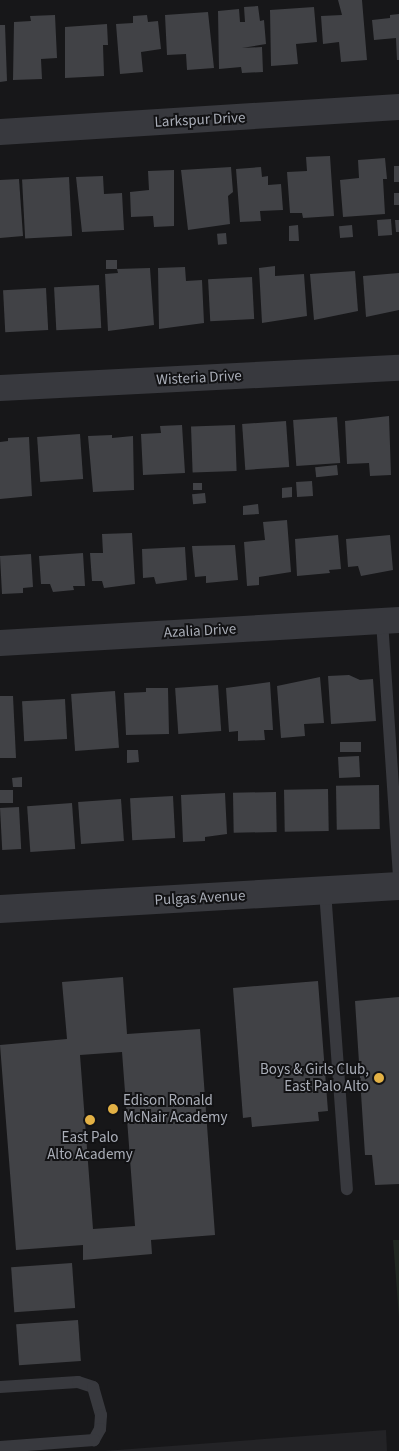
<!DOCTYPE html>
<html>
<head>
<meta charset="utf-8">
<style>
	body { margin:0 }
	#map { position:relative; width:399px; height:1451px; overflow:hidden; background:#171719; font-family:"Source Sans 3",sans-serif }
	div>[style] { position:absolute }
	.built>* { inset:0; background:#232326 }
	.green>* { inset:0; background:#212822 }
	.building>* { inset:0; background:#414246; transform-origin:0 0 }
	.service>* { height:12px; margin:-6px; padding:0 6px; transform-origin:6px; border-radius:6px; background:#38393e }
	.minor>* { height:26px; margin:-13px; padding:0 13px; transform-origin:13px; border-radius:13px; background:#38393e }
	.tertiary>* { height:28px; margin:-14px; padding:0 14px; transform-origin:14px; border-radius:14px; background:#38393e }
	.dots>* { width:14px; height:14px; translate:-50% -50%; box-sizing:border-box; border:2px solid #121214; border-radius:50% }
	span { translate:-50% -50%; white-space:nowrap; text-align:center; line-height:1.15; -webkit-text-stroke:4px #121214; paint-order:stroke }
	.street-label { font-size:15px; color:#aaaeb8 }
	.poi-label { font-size:15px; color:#aaaeb8 }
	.right { translate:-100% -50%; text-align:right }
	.left { translate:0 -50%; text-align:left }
</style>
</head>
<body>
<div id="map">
	<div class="built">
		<i style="clip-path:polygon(386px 1430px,387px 1451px,104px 1451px)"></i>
	</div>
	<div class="green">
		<i style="clip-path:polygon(393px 1240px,399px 1240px,399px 1317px)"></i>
	</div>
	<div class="building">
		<i style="clip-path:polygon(338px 0,362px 0,367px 60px,341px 62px,339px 42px,323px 44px,321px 16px,342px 15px)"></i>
		<i style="clip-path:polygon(258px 6px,260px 21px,264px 20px,266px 44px,242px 48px,262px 47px,263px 72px,242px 73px,241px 67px,219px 69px,218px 11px,239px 9px,240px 22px,245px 22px,244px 7px)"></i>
		<i style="clip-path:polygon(314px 7px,317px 42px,296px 44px,298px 64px,271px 66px,270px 10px)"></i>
		<i style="clip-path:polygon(208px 12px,214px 68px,187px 70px,186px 54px,167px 55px,165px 15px)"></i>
		<i style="clip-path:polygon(399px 14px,399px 60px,397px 60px,396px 38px,374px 40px,372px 20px,390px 18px,390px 15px)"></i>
		<i style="clip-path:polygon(55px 15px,57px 58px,41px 59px,42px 79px,13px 80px,14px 22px,31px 21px,30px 16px)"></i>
		<i style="clip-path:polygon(147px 15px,148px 22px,158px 21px,161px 49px,141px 52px,143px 72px,120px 74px,116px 24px,133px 23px,133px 16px)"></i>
		<i style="clip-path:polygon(107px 24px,108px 45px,103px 45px,104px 76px,65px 78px,65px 27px)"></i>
		<i style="clip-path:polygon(0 25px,5px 25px,7px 81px,0 82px)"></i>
		<i style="clip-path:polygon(330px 156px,334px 216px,303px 218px,302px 213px,290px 213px,287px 172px,307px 171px,306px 157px)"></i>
		<i style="clip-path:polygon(385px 158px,387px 179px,383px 179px,385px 214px,343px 217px,340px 180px,359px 178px,358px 160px)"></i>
		<i style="left:399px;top:166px;width:16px;height:5px;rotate:90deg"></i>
		<i style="clip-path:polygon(231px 167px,233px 192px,228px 196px,230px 224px,188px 230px,181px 170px)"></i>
		<i style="clip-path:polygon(261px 167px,262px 177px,268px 176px,268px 185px,281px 184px,283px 210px,260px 211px,261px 221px,240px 222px,236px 169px)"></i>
		<i style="clip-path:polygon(174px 170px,174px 226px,154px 227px,153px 216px,131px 217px,130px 192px,149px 190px,148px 171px)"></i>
		<i style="clip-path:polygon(103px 176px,104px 194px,122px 193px,124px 230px,82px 232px,76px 177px)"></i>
		<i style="left:69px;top:177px;width:59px;height:47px;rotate:87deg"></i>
		<i style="clip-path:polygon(19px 179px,23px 236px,0 238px,0 180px)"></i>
		<i style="left:394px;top:193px;width:5px;height:12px"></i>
		<i style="left:391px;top:219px;width:16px;height:14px;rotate:86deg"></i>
		<i style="clip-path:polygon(395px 220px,399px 220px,399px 232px,396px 232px)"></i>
		<i style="clip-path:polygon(298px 225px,299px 241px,289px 241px,289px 226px)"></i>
		<i style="left:352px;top:225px;width:12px;height:13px;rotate:85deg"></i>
		<i style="left:226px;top:233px;width:11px;height:9px;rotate:85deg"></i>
		<i style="left:106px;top:260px;width:11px;height:9px"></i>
		<i style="clip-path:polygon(275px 266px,275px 276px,304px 274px,307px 316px,262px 323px,259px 268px)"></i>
		<i style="clip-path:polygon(185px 267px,186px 281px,202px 280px,204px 323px,159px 329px,158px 268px)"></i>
		<i style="clip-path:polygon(150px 268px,154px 325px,108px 331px,105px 274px,118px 273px,117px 269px)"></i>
		<i style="clip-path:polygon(355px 271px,358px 311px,314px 320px,310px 274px)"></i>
		<i style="clip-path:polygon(399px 273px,399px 310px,366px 317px,363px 276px)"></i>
		<i style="left:252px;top:277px;width:42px;height:44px;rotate:87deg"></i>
		<i style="left:99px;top:285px;width:43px;height:45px;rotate:87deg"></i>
		<i style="left:46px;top:288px;width:42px;height:43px;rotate:87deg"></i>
		<i style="clip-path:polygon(389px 416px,391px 475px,370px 476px,369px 463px,347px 464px,345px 421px)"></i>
		<i style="left:337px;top:417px;width:46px;height:44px;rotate:86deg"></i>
		<i style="left:286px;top:421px;width:46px;height:44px;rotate:86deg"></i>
		<i style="clip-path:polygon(182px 425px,185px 473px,143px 475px,141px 434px,161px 433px,160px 426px)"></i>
		<i style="left:235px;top:425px;width:46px;height:44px;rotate:88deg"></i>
		<i style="left:80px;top:434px;width:45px;height:43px;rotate:86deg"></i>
		<i style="clip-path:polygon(112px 435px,112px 438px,133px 436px,134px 490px,93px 492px,88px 436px)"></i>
		<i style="clip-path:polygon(29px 437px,32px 496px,0 499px,0 442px,8px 441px,8px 438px)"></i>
		<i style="left:337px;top:465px;width:10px;height:22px;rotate:84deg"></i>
		<i style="left:312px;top:481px;width:15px;height:16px;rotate:86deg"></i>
		<i style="left:193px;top:483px;width:9px;height:7px"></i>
		<i style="clip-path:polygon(292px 487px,292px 497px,282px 498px,282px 488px)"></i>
		<i style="left:205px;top:493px;width:10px;height:13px;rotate:84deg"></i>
		<i style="clip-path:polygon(258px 504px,259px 514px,243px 515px,243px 506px)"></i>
		<i style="clip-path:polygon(287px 520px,291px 572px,259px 577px,259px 585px,247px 586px,244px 542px,265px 540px,263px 522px)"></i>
		<i style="clip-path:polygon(132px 533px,135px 584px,104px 588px,102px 581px,92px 581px,90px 553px,103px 553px,102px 534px)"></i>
		<i style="clip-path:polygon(338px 535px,341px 569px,329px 570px,330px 573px,297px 576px,295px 539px)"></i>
		<i style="clip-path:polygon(390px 535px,393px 570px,361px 576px,358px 566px,348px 567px,346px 539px)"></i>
		<i style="clip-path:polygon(235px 545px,238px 580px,206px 583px,206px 576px,195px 577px,192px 546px)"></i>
		<i style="clip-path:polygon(185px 547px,187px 580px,156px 584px,154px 577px,143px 578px,142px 549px)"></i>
		<i style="clip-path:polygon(83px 553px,85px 586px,73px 586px,74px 590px,53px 592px,50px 584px,41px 584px,39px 556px)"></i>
		<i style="clip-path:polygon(31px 554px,33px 587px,23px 588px,23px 593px,2px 594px,0 556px)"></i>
		<i style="clip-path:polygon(349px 675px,360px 680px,373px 679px,376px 721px,331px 724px,328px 676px)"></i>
		<i style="clip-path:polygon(320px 677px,324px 723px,304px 724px,305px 736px,281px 738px,277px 686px)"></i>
		<i style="clip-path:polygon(270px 682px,273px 730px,264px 730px,265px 740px,238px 741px,238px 731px,229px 732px,226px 688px)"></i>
		<i style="left:218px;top:685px;width:46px;height:43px;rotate:86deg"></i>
		<i style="clip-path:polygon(146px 688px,168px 688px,169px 734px,126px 735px,124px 693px,146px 692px)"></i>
		<i style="left:115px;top:691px;width:57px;height:44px;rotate:86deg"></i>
		<i style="clip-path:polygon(0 696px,13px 696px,16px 758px,0 758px)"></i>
		<i style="left:65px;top:699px;width:40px;height:43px;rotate:87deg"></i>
		<i style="left:361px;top:742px;width:10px;height:21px;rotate:90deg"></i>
		<i style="clip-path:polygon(127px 750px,138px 750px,139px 762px,127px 763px)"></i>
		<i style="left:359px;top:756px;width:21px;height:21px;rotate:87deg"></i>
		<i style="clip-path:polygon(22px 777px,22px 787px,13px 787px,12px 778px)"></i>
		<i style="left:379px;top:785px;width:44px;height:43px;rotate:89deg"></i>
		<i style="left:328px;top:789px;width:42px;height:44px;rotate:89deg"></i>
		<i style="left:0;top:790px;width:13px;height:13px"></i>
		<i style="left:276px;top:792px;width:40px;height:43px;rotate:89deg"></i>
		<i style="clip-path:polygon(225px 793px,227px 834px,205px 837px,205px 841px,183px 842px,181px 795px)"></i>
		<i style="left:173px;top:796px;width:42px;height:43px;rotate:87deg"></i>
		<i style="left:121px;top:799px;width:42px;height:43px;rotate:86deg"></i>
		<i style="left:72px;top:803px;width:46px;height:45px;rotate:86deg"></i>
		<i style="left:19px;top:807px;width:42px;height:19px;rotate:87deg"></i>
		<i style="clip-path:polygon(evenodd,123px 977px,127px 1034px,200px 1029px,215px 1235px,151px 1240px,152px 1254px,83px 1260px,83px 1245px,16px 1250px,0 1045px,67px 1039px,62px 982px,123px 977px,122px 1052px,135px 1226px,93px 1229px,80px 1055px,122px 1052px)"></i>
		<i style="clip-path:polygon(318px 981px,328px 1111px,318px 1112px,319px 1121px,252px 1127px,251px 1117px,243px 1118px,233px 988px)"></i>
		<i style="clip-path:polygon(399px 997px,399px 1184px,375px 1185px,372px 1155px,365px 1155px,355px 1001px)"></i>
		<i style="left:72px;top:1263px;width:45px;height:61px;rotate:86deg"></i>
		<i style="left:78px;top:1320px;width:41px;height:62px;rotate:86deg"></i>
	</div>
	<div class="service">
		<i style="left:382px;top:621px;width:255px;rotate:86.2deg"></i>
		<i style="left:325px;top:891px;width:299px;rotate:85.8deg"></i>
		<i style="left:0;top:1387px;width:78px;rotate:-3.7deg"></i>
		<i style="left:78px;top:1382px;width:16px;rotate:18deg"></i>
		<i style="left:93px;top:1387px;width:29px;rotate:74deg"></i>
		<i style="left:101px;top:1415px;width:14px;rotate:94deg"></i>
		<i style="left:100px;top:1429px;width:13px;rotate:119deg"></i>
		<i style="left:94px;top:1440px;width:94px;rotate:175.7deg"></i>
	</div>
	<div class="minor">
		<i style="left:0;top:132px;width:400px;rotate:-3.6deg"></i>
		<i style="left:0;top:388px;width:400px;rotate:-2.9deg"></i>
		<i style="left:0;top:643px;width:400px;rotate:-3.3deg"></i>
	</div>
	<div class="tertiary">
		<i style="left:0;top:909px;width:400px;rotate:-3.3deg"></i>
	</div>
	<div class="dots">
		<i style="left:379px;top:1078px;background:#e3b145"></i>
		<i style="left:113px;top:1109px;background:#e3b145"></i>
		<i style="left:90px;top:1120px;background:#e3b145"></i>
	</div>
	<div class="street-label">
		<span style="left:200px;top:120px;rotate:-3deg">Larkspur Drive</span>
		<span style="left:199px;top:378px;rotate:-3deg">Wisteria Drive</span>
		<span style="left:200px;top:631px;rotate:-3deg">Azalia Drive</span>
		<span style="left:200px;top:898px;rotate:-3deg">Pulgas Avenue</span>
	</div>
	<div class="poi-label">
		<span class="right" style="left:369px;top:1078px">Boys &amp; Girls Club,<br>East Palo Alto</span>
		<span class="left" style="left:123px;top:1109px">Edison Ronald<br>McNair Academy</span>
		<span style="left:90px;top:1146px">East Palo<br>Alto Academy</span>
	</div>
</div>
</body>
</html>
